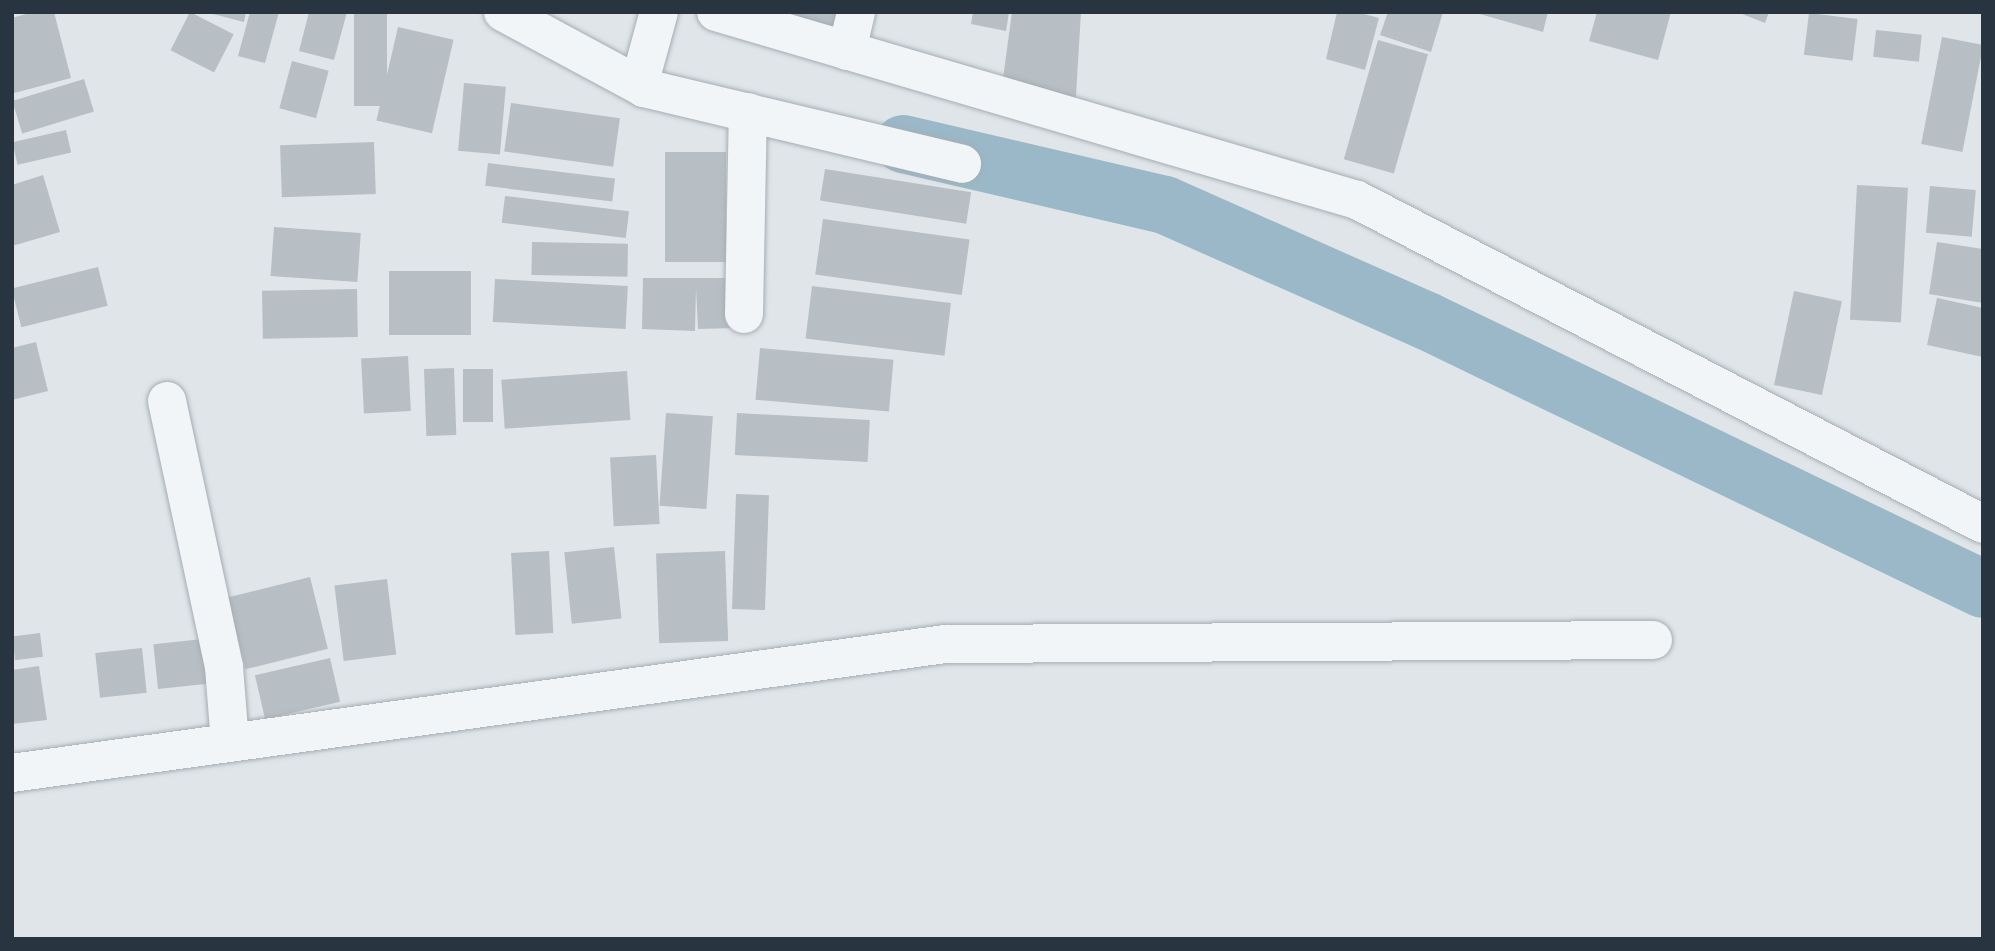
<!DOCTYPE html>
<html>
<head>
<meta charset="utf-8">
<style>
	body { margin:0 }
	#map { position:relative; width:1995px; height:951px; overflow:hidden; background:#e0e5e9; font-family:Mulish,sans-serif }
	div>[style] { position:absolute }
	.canal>* { height:58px; margin:-29px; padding:0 29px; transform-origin:29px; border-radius:29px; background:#9bb8c8 }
	.building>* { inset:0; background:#b7bfc5; transform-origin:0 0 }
	.roads { filter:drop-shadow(0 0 2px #a5adb3) drop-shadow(0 0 2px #a5adb3) }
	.minor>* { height:38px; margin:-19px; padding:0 19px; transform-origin:19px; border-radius:19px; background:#f2f5f7 }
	span { translate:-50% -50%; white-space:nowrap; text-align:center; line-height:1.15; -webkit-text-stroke:7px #eff3f6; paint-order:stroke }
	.frame { position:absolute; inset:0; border:14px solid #283540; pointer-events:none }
</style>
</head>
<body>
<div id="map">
	<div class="canal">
		<i style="left:903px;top:144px;width:269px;rotate:13.1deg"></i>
		<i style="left:1165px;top:205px;width:287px;rotate:23.9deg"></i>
		<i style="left:1427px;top:321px;width:617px;rotate:25.73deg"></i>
	</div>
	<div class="building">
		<i style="clip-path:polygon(33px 12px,54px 12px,71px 78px,14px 93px,12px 18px)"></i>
		<i style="left:190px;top:12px;width:49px;height:43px;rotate:27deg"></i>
		<i style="clip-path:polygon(205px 12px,246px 12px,244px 22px)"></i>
		<i style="clip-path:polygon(250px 12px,279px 12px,265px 63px,238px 56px)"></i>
		<i style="clip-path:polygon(309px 12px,347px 12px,334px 60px,299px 51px)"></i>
		<i style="left:354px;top:12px;width:33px;height:94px"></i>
		<i style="clip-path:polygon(750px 12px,847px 12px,838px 42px)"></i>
		<i style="clip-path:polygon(973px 12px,1009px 12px,1006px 31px,971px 24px)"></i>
		<i style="clip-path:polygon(1012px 12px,1081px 12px,1075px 112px,1001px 93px)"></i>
		<i style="clip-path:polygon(1337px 12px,1357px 12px,1379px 18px,1365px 70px,1326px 59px)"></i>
		<i style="clip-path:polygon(1388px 12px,1443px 12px,1431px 52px,1380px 35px)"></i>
		<i style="clip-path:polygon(1473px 12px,1548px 12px,1543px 32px)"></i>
		<i style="clip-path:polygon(1597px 12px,1671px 12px,1658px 60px,1589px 41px)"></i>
		<i style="clip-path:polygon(1737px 12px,1769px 12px,1765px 23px)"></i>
		<i style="left:1809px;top:13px;width:49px;height:42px;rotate:7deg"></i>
		<i style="left:398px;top:27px;width:57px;height:96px;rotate:13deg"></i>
		<i style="left:1876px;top:30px;width:46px;height:27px;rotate:6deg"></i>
		<i style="left:1942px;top:37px;width:42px;height:109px;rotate:11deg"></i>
		<i style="left:1378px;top:40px;width:52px;height:124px;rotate:16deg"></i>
		<i style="left:292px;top:61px;width:38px;height:49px;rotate:15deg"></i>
		<i style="left:84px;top:79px;width:34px;height:75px;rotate:73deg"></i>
		<i style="left:464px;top:83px;width:42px;height:68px;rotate:5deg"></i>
		<i style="left:511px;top:103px;width:110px;height:49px;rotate:8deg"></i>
		<i style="left:66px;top:130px;width:23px;height:55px;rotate:77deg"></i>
		<i style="left:374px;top:142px;width:52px;height:94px;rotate:88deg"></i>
		<i style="left:665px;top:152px;width:61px;height:110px"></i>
		<i style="left:488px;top:163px;width:128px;height:23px;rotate:7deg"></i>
		<i style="left:825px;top:169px;width:148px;height:32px;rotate:9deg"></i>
		<i style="clip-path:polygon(43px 175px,60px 232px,12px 246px,12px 185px)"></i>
		<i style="left:1857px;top:185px;width:51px;height:135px;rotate:3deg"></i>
		<i style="left:1930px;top:186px;width:46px;height:47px;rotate:5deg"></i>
		<i style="left:505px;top:196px;width:125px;height:27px;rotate:7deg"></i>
		<i style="left:823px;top:219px;width:148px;height:56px;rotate:8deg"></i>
		<i style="left:274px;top:227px;width:87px;height:49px;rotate:4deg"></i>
		<i style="left:532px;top:242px;width:96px;height:33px;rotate:1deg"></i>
		<i style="clip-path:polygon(1937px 242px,1983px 249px,1983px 303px,1929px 294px)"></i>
		<i style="left:98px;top:267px;width:40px;height:89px;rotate:76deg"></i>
		<i style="left:389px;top:271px;width:82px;height:64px"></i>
		<i style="clip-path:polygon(643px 278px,734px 278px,736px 328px,698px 329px,696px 288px,695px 331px,642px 329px)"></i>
		<i style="left:495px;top:279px;width:133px;height:43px;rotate:3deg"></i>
		<i style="left:812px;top:286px;width:140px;height:53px;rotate:7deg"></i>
		<i style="left:357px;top:289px;width:48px;height:95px;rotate:89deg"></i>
		<i style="left:1794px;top:291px;width:49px;height:96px;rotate:12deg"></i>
		<i style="clip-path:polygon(1937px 298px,1983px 308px,1983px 357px,1927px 345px)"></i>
		<i style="clip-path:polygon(36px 342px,48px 391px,12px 400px,12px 348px)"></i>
		<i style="left:760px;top:348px;width:134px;height:52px;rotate:5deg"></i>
		<i style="left:408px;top:356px;width:55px;height:47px;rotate:87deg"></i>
		<i style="left:454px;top:368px;width:67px;height:30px;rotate:88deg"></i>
		<i style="left:463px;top:369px;width:30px;height:53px"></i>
		<i style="left:627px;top:371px;width:49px;height:126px;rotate:86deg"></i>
		<i style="left:666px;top:413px;width:47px;height:93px;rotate:4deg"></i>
		<i style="left:737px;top:413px;width:133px;height:42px;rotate:3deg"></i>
		<i style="left:656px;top:455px;width:69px;height:46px;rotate:87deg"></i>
		<i style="left:736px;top:494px;width:33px;height:115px;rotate:2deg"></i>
		<i style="left:614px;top:547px;width:72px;height:50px;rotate:84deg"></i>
		<i style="left:549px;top:551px;width:82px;height:38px;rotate:87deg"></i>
		<i style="left:725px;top:551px;width:90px;height:69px;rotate:88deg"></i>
		<i style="left:310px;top:577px;width:74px;height:85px;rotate:76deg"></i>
		<i style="left:387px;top:579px;width:76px;height:53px;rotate:83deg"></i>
		<i style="left:40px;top:633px;width:24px;height:28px;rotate:83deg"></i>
		<i style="left:212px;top:638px;width:45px;height:59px;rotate:84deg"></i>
		<i style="left:142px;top:648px;width:45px;height:47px;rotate:84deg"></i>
		<i style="left:330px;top:658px;width:45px;height:77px;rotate:77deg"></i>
		<i style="clip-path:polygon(39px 666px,47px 720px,12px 724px,12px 670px)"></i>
	</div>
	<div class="roads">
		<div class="minor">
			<i style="left:503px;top:12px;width:160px;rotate:28.3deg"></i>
			<i style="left:644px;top:88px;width:327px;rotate:13.4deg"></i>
			<i style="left:716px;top:12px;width:668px;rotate:16.35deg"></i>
			<i style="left:1357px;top:200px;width:705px;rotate:27.36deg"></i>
			<i style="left:847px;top:51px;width:40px;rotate:-77deg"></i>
			<i style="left:644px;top:88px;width:14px;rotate:-98deg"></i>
			<i style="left:642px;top:74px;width:64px;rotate:-74.7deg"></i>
			<i style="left:744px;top:314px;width:202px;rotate:-88.9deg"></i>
			<i style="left:167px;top:401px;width:272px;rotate:77.9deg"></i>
			<i style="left:224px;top:667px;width:76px;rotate:85.5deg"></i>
			<i style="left:12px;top:773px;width:942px;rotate:-7.87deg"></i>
			<i style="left:945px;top:644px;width:708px;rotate:-0.32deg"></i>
		</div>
	</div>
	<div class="frame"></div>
</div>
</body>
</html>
